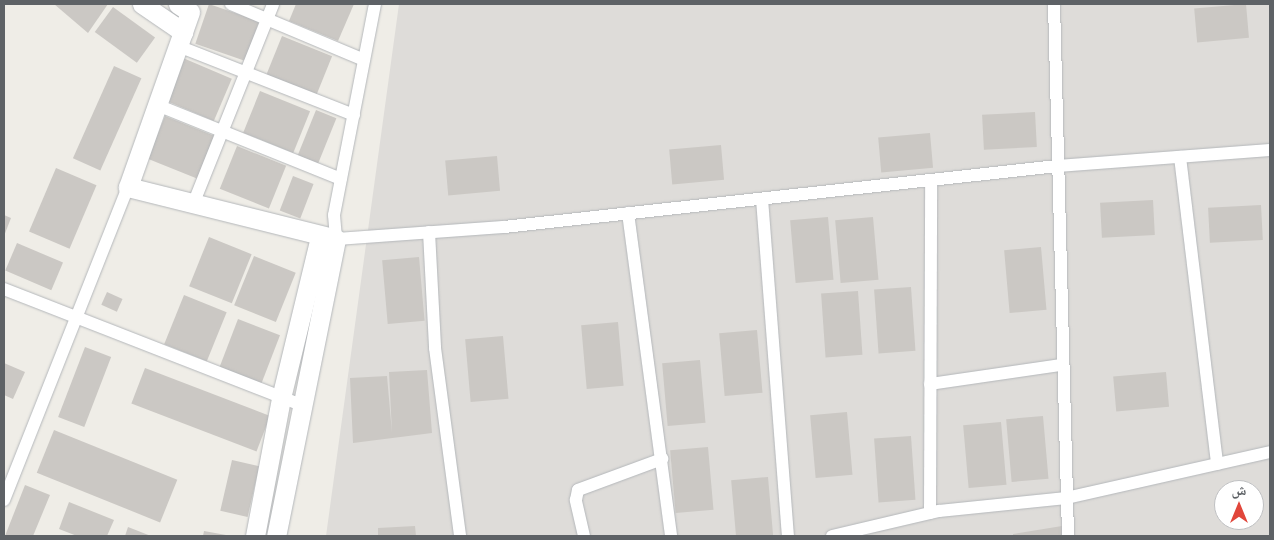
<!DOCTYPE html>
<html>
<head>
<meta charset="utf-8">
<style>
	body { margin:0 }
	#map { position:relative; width:1274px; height:540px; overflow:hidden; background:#efede7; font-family:"Sofia Sans Condensed","Noto Naskh Arabic",sans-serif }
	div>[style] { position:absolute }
	.industrial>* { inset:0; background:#dedcd9 }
	.building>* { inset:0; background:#cbc8c4; transform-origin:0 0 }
	.roads { filter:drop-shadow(0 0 1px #b4b7ba) drop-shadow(0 0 1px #b4b7ba) }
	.street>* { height:12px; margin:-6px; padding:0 6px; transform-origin:6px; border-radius:6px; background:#fff }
	.secondary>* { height:19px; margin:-9.5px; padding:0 9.5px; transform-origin:9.5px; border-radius:9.5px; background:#fff }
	span { translate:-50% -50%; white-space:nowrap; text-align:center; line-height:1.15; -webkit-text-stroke:4px #fff; paint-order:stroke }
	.frame { position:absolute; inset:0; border:5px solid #5e6266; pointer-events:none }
	.north { position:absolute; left:1214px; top:480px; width:50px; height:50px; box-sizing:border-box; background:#fff; border:1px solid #bfc0c2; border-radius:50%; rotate:0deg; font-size:14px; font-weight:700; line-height:20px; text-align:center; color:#5e6266 }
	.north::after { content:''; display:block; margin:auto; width:18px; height:22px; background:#e1463b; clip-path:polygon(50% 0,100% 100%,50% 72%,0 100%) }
</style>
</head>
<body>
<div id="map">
	<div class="industrial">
		<i style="clip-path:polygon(evenodd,399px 4px,1270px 4px,1270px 536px,326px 536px,399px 4px,1224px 490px,1254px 490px,1254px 520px,1224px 520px,1224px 490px)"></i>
	</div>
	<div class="building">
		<i style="clip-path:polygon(54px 4px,108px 4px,88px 33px)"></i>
		<i style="left:209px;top:4px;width:53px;height:42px;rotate:19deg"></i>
		<i style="clip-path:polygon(296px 4px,354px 4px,338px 41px,289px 21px)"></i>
		<i style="left:1246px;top:4px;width:34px;height:52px;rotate:85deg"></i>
		<i style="left:113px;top:7px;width:52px;height:31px;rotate:36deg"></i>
		<i style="left:282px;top:36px;width:54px;height:45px;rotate:22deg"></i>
		<i style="left:183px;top:58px;width:53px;height:46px;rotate:23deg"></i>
		<i style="left:114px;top:66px;width:30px;height:101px;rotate:24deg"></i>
		<i style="left:260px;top:91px;width:54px;height:45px;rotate:22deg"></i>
		<i style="left:316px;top:110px;width:22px;height:52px;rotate:22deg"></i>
		<i style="left:1035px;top:112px;width:35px;height:53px;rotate:87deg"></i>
		<i style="left:165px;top:116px;width:53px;height:46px;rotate:22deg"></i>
		<i style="left:930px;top:133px;width:35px;height:52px;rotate:85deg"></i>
		<i style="left:721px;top:145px;width:35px;height:52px;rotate:85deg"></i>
		<i style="left:237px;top:146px;width:53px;height:46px;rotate:22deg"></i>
		<i style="left:497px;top:156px;width:35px;height:52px;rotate:85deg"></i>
		<i style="left:56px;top:168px;width:44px;height:69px;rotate:23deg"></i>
		<i style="left:293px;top:176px;width:22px;height:37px;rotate:21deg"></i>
		<i style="left:1153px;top:200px;width:35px;height:53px;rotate:87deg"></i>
		<i style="left:1261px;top:205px;width:35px;height:53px;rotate:87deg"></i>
		<i style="clip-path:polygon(4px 215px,11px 218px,4px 236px)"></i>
		<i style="left:828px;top:217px;width:63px;height:38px;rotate:85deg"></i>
		<i style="left:873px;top:217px;width:63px;height:38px;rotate:85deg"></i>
		<i style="left:209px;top:237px;width:46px;height:53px;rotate:22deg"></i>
		<i style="left:17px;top:243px;width:50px;height:30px;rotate:23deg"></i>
		<i style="left:1041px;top:247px;width:63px;height:37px;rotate:85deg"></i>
		<i style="left:254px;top:256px;width:45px;height:53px;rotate:22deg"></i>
		<i style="left:419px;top:257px;width:64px;height:37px;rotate:85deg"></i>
		<i style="left:911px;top:287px;width:64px;height:37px;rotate:86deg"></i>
		<i style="left:858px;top:291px;width:64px;height:37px;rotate:86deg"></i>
		<i style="left:107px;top:292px;width:17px;height:14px;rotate:24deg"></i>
		<i style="left:184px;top:295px;width:46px;height:53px;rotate:22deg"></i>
		<i style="left:238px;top:319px;width:45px;height:53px;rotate:21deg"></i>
		<i style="left:618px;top:322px;width:64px;height:37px;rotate:85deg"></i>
		<i style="left:757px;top:330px;width:63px;height:38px;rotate:85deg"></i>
		<i style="left:503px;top:336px;width:63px;height:38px;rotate:85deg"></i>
		<i style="left:85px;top:347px;width:28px;height:75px;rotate:21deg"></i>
		<i style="left:700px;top:360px;width:63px;height:38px;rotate:85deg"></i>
		<i style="clip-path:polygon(4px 363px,25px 372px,13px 399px,4px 395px)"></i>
		<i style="left:145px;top:368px;width:134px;height:38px;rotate:21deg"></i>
		<i style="clip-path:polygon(427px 370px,432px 433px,353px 443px,350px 378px,387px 376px,392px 433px,389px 372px)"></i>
		<i style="left:1166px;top:372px;width:35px;height:53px;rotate:85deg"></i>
		<i style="left:847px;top:412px;width:63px;height:37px;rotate:85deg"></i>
		<i style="left:1043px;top:416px;width:63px;height:37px;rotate:85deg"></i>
		<i style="left:1001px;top:422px;width:63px;height:38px;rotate:85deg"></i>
		<i style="left:54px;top:430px;width:133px;height:46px;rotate:22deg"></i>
		<i style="left:911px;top:436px;width:64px;height:37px;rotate:86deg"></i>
		<i style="left:708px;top:447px;width:63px;height:38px;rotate:85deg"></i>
		<i style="left:232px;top:460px;width:28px;height:52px;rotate:13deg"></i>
		<i style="left:768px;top:477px;width:59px;height:37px;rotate:85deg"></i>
		<i style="clip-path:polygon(25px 485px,50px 495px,33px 536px,5px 536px)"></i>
		<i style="clip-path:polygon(69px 502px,114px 520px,107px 536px,77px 536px,59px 529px)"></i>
		<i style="clip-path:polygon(415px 526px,416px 536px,378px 536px,378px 528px)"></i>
		<i style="clip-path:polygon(1062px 526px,1062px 536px,1013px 536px,1013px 534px)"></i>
		<i style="clip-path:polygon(128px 527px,151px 536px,125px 536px)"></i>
		<i style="clip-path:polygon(204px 531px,226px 535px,226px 536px,203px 536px)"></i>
	</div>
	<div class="roads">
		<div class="street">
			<i style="left:231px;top:4px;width:144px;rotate:22.8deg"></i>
			<i style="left:375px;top:4px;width:215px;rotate:101deg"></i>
			<i style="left:334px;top:215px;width:24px;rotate:85deg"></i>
			<i style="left:336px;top:239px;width:168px;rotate:-4.1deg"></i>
			<i style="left:504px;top:227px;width:556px;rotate:-6.29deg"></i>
			<i style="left:1057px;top:166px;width:214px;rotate:-4.3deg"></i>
			<i style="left:1054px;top:4px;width:532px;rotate:88.49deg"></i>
			<i style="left:178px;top:46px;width:189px;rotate:21.4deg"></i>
			<i style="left:157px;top:105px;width:198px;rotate:21.9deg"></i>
			<i style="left:1180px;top:157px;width:309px;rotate:83.1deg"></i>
			<i style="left:762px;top:199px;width:338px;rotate:85.6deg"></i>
			<i style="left:194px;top:202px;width:213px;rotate:-68.2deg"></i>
			<i style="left:628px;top:213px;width:326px;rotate:82.4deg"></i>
			<i style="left:429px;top:232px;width:116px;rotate:87deg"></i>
			<i style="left:435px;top:348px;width:190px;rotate:82.4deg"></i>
			<i style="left:4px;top:289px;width:319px;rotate:21.3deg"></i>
			<i style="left:930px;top:384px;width:132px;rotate:-8.3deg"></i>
			<i style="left:4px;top:500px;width:337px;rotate:-68.4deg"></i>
			<i style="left:930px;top:513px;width:332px;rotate:-89.8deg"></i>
			<i style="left:584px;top:536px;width:37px;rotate:-103deg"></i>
			<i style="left:576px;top:500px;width:10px;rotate:-79deg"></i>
			<i style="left:578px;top:490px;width:90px;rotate:-20.3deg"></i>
			<i style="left:832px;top:536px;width:110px;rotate:-13.2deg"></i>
			<i style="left:939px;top:511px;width:128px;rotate:-5.8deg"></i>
			<i style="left:1066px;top:498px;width:209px;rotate:-12.7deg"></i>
		</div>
		<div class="secondary">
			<i style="left:142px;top:4px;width:50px;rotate:34.3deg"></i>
			<i style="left:178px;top:4px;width:14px;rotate:34deg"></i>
			<i style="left:190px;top:12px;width:186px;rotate:109.5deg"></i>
			<i style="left:128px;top:187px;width:214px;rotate:14deg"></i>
			<i style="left:336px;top:239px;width:303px;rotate:101.4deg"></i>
			<i style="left:255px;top:536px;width:140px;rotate:-79.3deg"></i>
			<i style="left:281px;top:398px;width:166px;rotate:-76.4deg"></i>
		</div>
	</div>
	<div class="frame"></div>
	<div class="north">ش</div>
</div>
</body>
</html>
